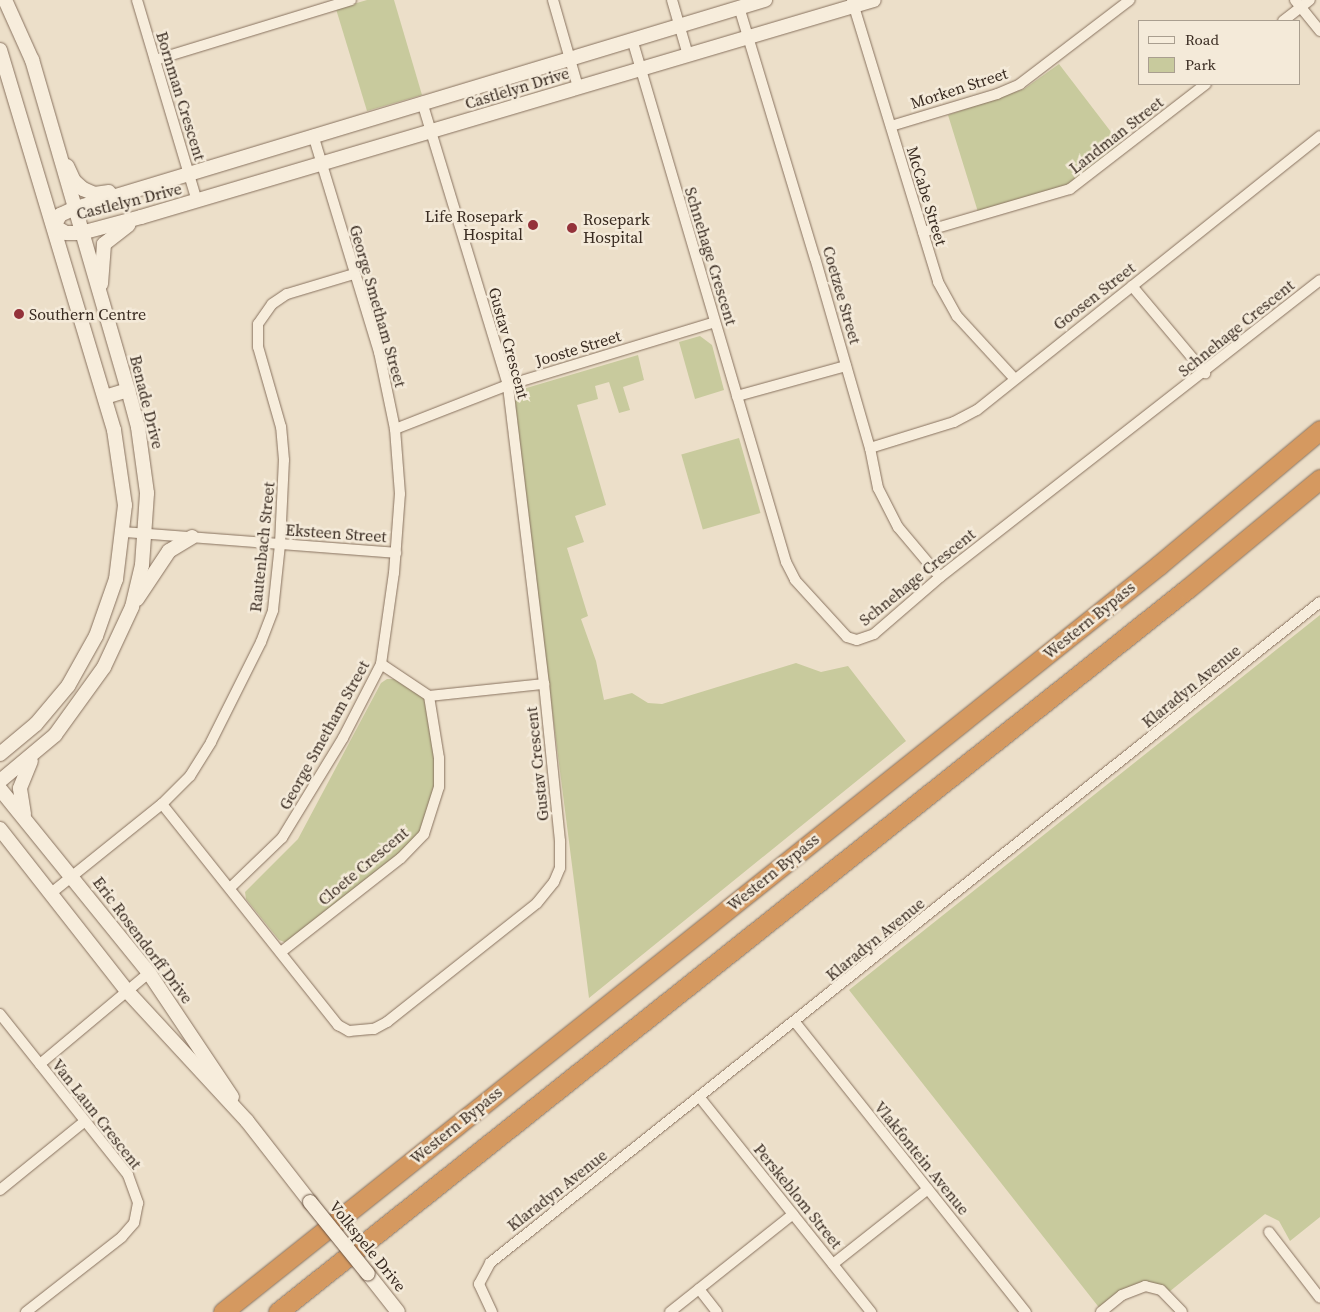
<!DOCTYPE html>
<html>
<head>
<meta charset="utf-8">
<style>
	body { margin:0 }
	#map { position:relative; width:1320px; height:1312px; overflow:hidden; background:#ecdfc9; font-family:"Source Serif 4",serif }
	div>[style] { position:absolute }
	.green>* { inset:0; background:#c8ca9d; transform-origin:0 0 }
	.roads { filter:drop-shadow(0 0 1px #88725f) drop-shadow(0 0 1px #88725f) }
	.street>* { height:10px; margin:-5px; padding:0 5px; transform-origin:5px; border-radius:5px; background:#f7eddc }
	.secondary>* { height:14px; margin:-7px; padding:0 7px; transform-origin:7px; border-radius:7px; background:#f7eddc }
	.highway>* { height:19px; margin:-9.5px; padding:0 9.5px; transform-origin:9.5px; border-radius:9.5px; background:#d59960 }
	.bridges { filter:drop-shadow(0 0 1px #6a5342) drop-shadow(0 0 1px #6a5342) }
	.secondary-bridge>* { height:14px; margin:-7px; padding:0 7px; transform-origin:7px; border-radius:7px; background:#f7eddc }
	.dots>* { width:14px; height:14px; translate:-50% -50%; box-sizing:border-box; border:2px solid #f4ead9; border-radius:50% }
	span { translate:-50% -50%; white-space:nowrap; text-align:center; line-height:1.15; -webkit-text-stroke:5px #f4ead9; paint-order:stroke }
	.street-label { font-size:16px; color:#392b21 }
	.poi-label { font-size:16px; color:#392b21 }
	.right { translate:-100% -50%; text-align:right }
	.left { translate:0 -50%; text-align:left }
	.legend { position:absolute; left:1138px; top:20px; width:162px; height:65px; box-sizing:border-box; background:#f4ead9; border:1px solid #a99e8f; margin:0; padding:6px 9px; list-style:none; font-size:15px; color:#392b21 }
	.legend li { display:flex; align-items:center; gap:10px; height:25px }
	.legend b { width:25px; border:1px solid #a99e8f }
</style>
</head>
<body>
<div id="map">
	<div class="green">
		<i style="clip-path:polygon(367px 0,394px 0,422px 95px,367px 111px,336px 9px)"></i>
		<i style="clip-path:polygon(1059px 64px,1121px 145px,1069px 185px,978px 212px,948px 115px,1024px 89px)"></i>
		<i style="clip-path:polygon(700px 336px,712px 345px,724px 390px,695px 399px,679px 342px)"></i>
		<i style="clip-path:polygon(638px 355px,644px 380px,623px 387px,630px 410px,619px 413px,609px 382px,595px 386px,598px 399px,577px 405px,606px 505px,575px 516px,584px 542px,567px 548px,588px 616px,581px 619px,596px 661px,604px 700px,632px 693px,648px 703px,662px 704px,796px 663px,821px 672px,848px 666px,906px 741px,589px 998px,513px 404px,523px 389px)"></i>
		<i style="left:739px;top:438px;width:78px;height:60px;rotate:74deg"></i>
		<i style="clip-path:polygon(1320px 615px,1320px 1217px,1290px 1241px,1279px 1221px,1265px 1214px,1169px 1292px,1148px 1283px,1101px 1310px,849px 990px)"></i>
		<i style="clip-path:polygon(387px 679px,394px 679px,427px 700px,438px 787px,425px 829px,408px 849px,287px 943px,279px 940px,246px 899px,245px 892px,298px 839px,381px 683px)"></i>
	</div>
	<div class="roads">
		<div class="street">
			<i style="left:137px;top:0;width:210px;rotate:73.4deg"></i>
			<i style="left:553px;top:0;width:91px;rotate:74deg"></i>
			<i style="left:672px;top:0;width:57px;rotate:73.8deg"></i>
			<i style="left:852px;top:0;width:295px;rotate:73deg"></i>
			<i style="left:938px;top:282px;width:39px;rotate:61deg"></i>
			<i style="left:957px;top:316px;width:84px;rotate:47.4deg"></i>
			<i style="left:1295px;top:0;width:40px;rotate:51deg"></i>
			<i style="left:739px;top:7px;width:262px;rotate:73.2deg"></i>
			<i style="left:815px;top:258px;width:198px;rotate:73.9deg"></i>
			<i style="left:870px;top:448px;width:41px;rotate:78.7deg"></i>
			<i style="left:878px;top:488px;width:44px;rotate:62.9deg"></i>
			<i style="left:898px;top:527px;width:65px;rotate:50deg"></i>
			<i style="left:1283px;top:21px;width:34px;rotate:-38deg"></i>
			<i style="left:632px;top:39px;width:545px;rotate:73.59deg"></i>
			<i style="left:786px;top:562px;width:20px;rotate:63deg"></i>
			<i style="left:795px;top:580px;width:77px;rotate:47.6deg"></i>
			<i style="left:847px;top:637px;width:10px;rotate:17deg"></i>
			<i style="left:857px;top:640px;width:18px;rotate:-19deg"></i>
			<i style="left:874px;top:634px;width:87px;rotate:-40.8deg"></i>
			<i style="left:940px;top:577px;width:482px;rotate:-38deg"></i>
			<i style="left:155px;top:60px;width:205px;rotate:-17deg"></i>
			<i style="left:891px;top:126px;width:111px;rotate:-16.8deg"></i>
			<i style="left:997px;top:94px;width:25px;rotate:-23deg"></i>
			<i style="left:1020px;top:84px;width:138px;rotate:-37.4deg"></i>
			<i style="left:923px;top:232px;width:153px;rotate:-16.3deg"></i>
			<i style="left:1070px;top:189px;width:172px;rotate:-37.7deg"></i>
			<i style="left:1132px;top:286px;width:114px;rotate:50deg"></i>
			<i style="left:737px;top:396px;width:113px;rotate:-15.4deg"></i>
			<i style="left:395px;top:429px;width:121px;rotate:-21.3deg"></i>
			<i style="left:508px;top:385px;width:216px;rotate:-16.9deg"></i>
			<i style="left:870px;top:448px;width:88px;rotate:-17.2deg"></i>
			<i style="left:954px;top:422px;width:26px;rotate:-28deg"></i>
			<i style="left:977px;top:410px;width:439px;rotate:-38.6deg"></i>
			<i style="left:124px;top:532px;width:273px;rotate:4.4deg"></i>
			<i style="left:381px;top:664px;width:58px;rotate:33.7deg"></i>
			<i style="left:429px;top:696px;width:116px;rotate:-6deg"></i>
			<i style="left:162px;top:804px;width:283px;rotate:51.5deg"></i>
			<i style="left:338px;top:1025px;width:13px;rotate:29deg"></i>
			<i style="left:349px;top:1031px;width:25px;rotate:-5deg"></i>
			<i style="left:374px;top:1029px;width:15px;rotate:-28deg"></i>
			<i style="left:387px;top:1022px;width:191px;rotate:-38.4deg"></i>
			<i style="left:537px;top:903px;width:27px;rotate:-51deg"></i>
			<i style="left:554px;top:882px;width:15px;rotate:-67deg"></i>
			<i style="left:560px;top:868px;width:27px;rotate:-90deg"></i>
			<i style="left:560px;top:841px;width:158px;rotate:-95.8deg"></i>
			<i style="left:544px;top:684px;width:301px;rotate:-96.9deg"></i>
			<i style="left:508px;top:385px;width:296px;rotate:-106.9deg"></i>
			<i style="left:231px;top:887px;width:71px;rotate:-43.9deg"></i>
			<i style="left:282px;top:838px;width:117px;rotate:-58.6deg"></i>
			<i style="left:343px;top:738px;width:83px;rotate:-62.8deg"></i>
			<i style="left:381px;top:664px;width:92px;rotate:-81.9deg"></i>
			<i style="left:394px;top:573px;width:79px;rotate:-85.7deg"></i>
			<i style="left:400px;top:494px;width:65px;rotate:-94.4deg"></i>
			<i style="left:395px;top:429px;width:79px;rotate:-101.7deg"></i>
			<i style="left:379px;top:352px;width:227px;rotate:-106.9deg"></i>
			<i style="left:50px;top:894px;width:144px;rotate:-38.8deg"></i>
			<i style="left:162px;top:804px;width:40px;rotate:-45deg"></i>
			<i style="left:190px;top:776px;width:40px;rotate:-58deg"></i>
			<i style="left:211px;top:742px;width:112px;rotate:-63.4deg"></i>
			<i style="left:261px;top:642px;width:34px;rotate:-69deg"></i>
			<i style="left:273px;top:610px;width:66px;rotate:-83.9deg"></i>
			<i style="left:280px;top:544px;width:84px;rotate:-87.3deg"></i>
			<i style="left:284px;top:460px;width:33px;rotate:-95deg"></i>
			<i style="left:281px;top:427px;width:83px;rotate:-106deg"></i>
			<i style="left:258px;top:347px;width:23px;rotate:-90deg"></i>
			<i style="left:258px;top:324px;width:24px;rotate:-55deg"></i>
			<i style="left:272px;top:304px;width:18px;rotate:-34deg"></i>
			<i style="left:287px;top:294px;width:70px;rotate:-16.6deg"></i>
			<i style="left:281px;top:952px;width:152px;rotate:-38.1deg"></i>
			<i style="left:401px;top:858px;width:33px;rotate:-46deg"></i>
			<i style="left:424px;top:834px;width:49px;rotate:-72.3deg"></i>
			<i style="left:439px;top:787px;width:29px;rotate:-90deg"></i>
			<i style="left:439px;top:758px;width:63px;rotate:-99.2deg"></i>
			<i style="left:0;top:1014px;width:206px;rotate:51.5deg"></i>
			<i style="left:128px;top:1175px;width:30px;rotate:70deg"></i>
			<i style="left:138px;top:1203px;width:20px;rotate:101deg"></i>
			<i style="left:134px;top:1223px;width:18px;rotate:131deg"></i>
			<i style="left:122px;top:1237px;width:122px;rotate:142deg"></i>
			<i style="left:795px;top:1022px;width:371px;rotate:51.5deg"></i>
			<i style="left:40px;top:1064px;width:142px;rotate:-39.9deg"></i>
			<i style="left:701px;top:1099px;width:273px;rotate:51.4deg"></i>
			<i style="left:0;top:1190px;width:109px;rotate:-39.1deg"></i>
			<i style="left:1269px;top:1232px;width:83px;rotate:52.3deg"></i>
			<i style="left:833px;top:1264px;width:121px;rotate:-38.3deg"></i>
			<i style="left:699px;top:1289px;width:29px;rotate:52deg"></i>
			<i style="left:492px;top:1312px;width:31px;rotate:-115deg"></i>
			<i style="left:479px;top:1284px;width:24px;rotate:-62deg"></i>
			<i style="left:490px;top:1263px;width:1061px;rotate:-38.53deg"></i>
			<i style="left:670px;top:1312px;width:157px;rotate:-38.5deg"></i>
			<i style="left:1101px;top:1312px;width:27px;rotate:-39deg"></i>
			<i style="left:1122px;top:1295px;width:25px;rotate:-21deg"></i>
			<i style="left:1145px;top:1286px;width:16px;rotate:14deg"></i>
			<i style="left:1161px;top:1290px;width:30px;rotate:46deg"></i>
		</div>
		<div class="secondary">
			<i style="left:0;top:50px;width:397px;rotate:73.3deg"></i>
			<i style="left:114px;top:430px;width:76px;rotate:81.7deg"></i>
			<i style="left:125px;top:505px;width:75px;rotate:96.9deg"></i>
			<i style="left:116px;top:579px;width:60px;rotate:109.3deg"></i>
			<i style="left:96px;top:636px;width:57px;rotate:119.2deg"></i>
			<i style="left:68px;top:686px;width:50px;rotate:130.1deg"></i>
			<i style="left:36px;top:724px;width:47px;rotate:140.2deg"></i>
			<i style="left:67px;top:166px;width:17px;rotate:65deg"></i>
			<i style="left:74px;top:181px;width:12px;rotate:42deg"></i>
			<i style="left:83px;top:189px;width:13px;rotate:23deg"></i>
			<i style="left:95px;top:194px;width:14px;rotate:-8deg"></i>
			<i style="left:54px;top:226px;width:14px;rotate:30deg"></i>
			<i style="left:66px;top:233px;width:15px"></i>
			<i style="left:81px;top:233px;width:62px;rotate:-14.9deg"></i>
			<i style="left:141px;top:217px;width:764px;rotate:-16.49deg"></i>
			<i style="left:54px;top:226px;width:13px;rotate:-61deg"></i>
			<i style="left:60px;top:215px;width:14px;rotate:-25deg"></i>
			<i style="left:73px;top:209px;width:723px;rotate:-16.81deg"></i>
			<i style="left:101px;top:284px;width:40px;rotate:-85.7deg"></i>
			<i style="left:104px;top:244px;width:31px;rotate:-38deg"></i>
			<i style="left:105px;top:397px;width:24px;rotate:-17deg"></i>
			<i style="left:137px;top:599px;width:58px;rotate:-56.3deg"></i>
			<i style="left:169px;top:551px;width:27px;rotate:-31deg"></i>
			<i style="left:0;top:781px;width:72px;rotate:-39.9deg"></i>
			<i style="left:55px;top:735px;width:84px;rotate:-54.2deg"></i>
			<i style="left:104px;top:667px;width:66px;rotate:-65deg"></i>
			<i style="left:132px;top:607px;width:43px;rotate:-76.6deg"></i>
			<i style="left:142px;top:565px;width:72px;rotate:-86deg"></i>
			<i style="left:147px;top:493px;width:67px;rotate:-97.8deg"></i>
			<i style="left:138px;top:427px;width:38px;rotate:-105deg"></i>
			<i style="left:128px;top:390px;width:344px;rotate:-106.2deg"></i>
			<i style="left:32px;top:60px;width:66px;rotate:-114.2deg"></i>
			<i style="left:0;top:789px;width:237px;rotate:51deg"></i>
			<i style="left:149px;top:973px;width:149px;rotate:56.2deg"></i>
			<i style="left:24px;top:814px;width:26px;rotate:-99deg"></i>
			<i style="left:20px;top:788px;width:29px;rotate:-68deg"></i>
			<i style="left:0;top:829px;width:206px;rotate:51.9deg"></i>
			<i style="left:127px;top:991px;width:177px;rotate:47.3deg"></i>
			<i style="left:247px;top:1121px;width:103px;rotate:52.1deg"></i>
			<i style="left:368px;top:1274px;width:48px;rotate:51.7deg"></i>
		</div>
		<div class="highway">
			<i style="left:223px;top:1312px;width:1198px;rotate:-38.59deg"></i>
			<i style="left:1159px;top:565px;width:210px;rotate:-40deg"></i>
			<i style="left:278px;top:1312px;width:1161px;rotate:-38.5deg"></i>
			<i style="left:1187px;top:589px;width:173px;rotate:-39.6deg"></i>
		</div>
	</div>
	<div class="bridges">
		<div class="secondary-bridge">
			<i style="left:310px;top:1202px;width:92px;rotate:51.1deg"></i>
		</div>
	</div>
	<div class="dots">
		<i style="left:533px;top:225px;background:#94323a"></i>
		<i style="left:572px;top:228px;background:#94323a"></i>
		<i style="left:19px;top:314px;background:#94323a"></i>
	</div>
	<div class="street-label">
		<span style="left:517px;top:88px;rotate:-17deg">Castlelyn Drive</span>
		<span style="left:959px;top:88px;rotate:-18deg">Morken Street</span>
		<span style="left:181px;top:96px;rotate:73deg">Bornman Crescent</span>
		<span style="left:1116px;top:135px;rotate:-38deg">Landman Street</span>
		<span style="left:927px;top:196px;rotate:73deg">McCabe Street</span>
		<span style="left:129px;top:201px;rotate:-14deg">Castlelyn Drive</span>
		<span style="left:711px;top:256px;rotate:73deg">Schnehage Crescent</span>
		<span style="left:842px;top:295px;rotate:74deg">Coetzee Street</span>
		<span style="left:1094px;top:296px;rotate:-38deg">Goosen Street</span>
		<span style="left:378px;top:306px;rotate:74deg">George Smetham Street</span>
		<span style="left:1236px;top:328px;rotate:-39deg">Schnehage Crescent</span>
		<span style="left:509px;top:343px;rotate:75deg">Gustav Crescent</span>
		<span style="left:578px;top:348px;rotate:-17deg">Jooste Street</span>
		<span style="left:147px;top:402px;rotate:76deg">Benade Drive</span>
		<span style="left:336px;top:533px;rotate:4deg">Eksteen Street</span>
		<span style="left:262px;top:547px;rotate:-84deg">Rautenbach Street</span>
		<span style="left:917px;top:577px;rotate:-39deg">Schnehage Crescent</span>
		<span style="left:1089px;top:620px;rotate:-39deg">Western Bypass</span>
		<span style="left:1191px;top:686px;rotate:-39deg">Klaradyn Avenue</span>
		<span style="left:324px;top:735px;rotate:-61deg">George Smetham Street</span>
		<span style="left:537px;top:764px;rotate:-96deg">Gustav Crescent</span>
		<span style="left:363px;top:866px;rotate:-40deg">Cloete Crescent</span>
		<span style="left:773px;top:872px;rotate:-39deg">Western Bypass</span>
		<span style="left:875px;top:939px;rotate:-39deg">Klaradyn Avenue</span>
		<span style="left:143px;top:940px;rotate:53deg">Eric Rosendorff Drive</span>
		<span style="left:97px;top:1114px;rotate:52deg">Van Laun Crescent</span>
		<span style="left:456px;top:1125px;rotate:-39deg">Western Bypass</span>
		<span style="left:922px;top:1158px;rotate:51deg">Vlakfontein Avenue</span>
		<span style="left:557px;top:1190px;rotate:-38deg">Klaradyn Avenue</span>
		<span style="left:798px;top:1196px;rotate:51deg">Perskeblom Street</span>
		<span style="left:368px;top:1246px;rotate:51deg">Volkspele Drive</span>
	</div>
	<div class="poi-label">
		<span class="right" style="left:523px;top:225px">Life Rosepark<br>Hospital</span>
		<span class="left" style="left:583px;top:228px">Rosepark<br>Hospital</span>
		<span class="left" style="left:29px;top:314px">Southern Centre</span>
	</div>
	<ul class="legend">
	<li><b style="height:6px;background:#f7eddc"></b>Road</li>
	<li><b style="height:14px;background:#c8ca9d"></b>Park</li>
	</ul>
</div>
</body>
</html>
